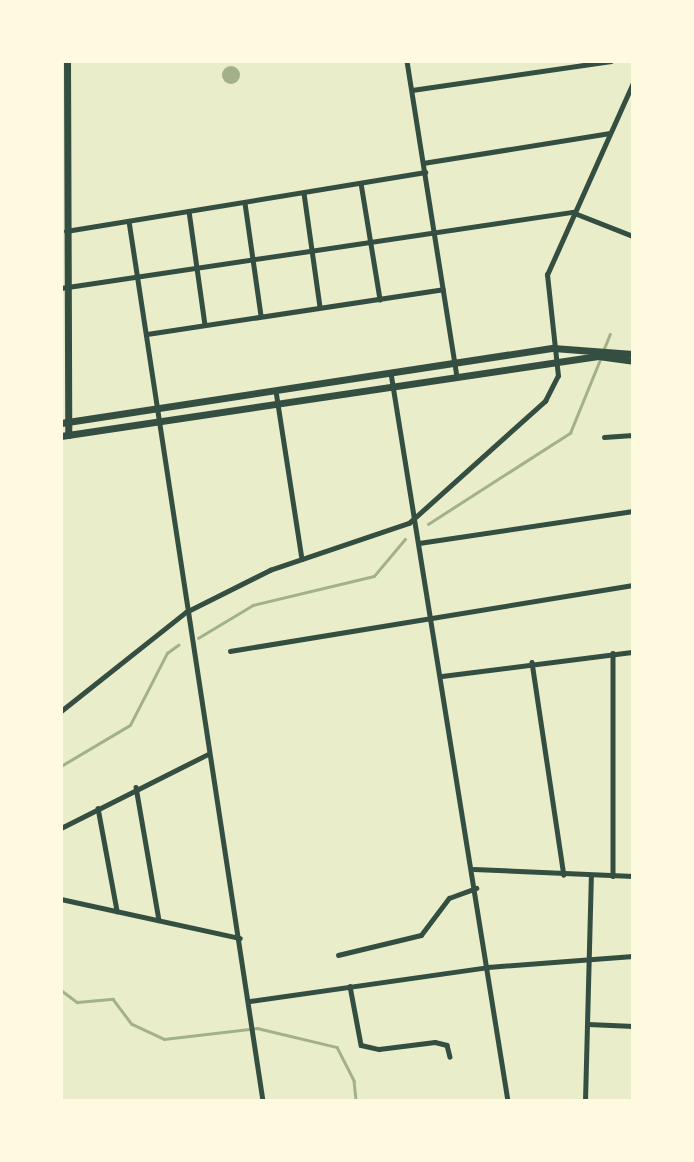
<!DOCTYPE html>
<html>
<head>
<meta charset="utf-8">
<style>
	body { margin:0 }
	#map { position:relative; width:694px; height:1162px; overflow:hidden; background:#e9edc9; font-family:"Asap Condensed",sans-serif }
	div>[style] { position:absolute }
	.water>* { inset:0; background:#a3b18a }
	.round { border-radius:50% }
	.stream>* { height:2.5px; margin:-1.25px; padding:0 1.25px; transform-origin:1.25px; border-radius:1.25px; background:#a3b18a }
	.minor>* { height:4.5px; margin:-2.25px; padding:0 2.25px; transform-origin:2.25px; border-radius:2.25px; background:#344e41 }
	.primary>* { height:7px; margin:-3.5px; padding:0 3.5px; transform-origin:3.5px; border-radius:3.5px; background:#344e41 }
	span { translate:-50% -50%; white-space:nowrap; text-align:center; line-height:1.15; -webkit-text-stroke:5px #fefae0; paint-order:stroke }
	.frame { position:absolute; inset:0; border:63px solid #fefae0; pointer-events:none }
</style>
</head>
<body>
<div id="map">
	<div class="water">
		<i class="round" style="left:222px;top:66px;width:18px;height:18px"></i>
	</div>
	<div class="stream">
		<i style="left:603px;top:351px;width:18px;rotate:-68deg"></i>
		<i style="left:428px;top:524px;width:169px;rotate:-32.7deg"></i>
		<i style="left:570px;top:433px;width:82px;rotate:-67.8deg"></i>
		<i style="left:198px;top:638px;width:64px;rotate:-31deg"></i>
		<i style="left:253px;top:605px;width:124px;rotate:-13.5deg"></i>
		<i style="left:374px;top:576px;width:48px;rotate:-50deg"></i>
		<i style="left:61px;top:766px;width:80px;rotate:-30.7deg"></i>
		<i style="left:130px;top:725px;width:81px;rotate:-62.8deg"></i>
		<i style="left:167px;top:653px;width:14px;rotate:-36deg"></i>
		<i style="left:61px;top:990px;width:20px;rotate:37deg"></i>
		<i style="left:77px;top:1002px;width:36px;rotate:-5deg"></i>
		<i style="left:113px;top:999px;width:31px;rotate:53deg"></i>
		<i style="left:132px;top:1024px;width:35px;rotate:25deg"></i>
		<i style="left:164px;top:1039px;width:94px;rotate:-6.7deg"></i>
		<i style="left:257px;top:1028px;width:82px;rotate:13.4deg"></i>
		<i style="left:337px;top:1047px;width:38px;rotate:63deg"></i>
		<i style="left:354px;top:1081px;width:20px;rotate:84deg"></i>
	</div>
	<div class="minor">
		<i style="left:407px;top:61px;width:319px;rotate:81deg"></i>
		<i style="left:412px;top:90px;width:201px;rotate:-8.3deg"></i>
		<i style="left:423px;top:163px;width:189px;rotate:-9.1deg"></i>
		<i style="left:361px;top:183px;width:118px;rotate:80.7deg"></i>
		<i style="left:304px;top:193px;width:115px;rotate:82deg"></i>
		<i style="left:245px;top:203px;width:114px;rotate:81.9deg"></i>
		<i style="left:189px;top:211px;width:115px;rotate:82deg"></i>
		<i style="left:129px;top:221px;width:890px;rotate:81.34deg"></i>
		<i style="left:66px;top:231px;width:364px;rotate:-9.3deg"></i>
		<i style="left:61px;top:288px;width:517px;rotate:-8.46deg"></i>
		<i style="left:572px;top:212px;width:66px;rotate:21.5deg"></i>
		<i style="left:147px;top:334px;width:299px;rotate:-8.6deg"></i>
		<i style="left:391px;top:373px;width:737px;rotate:80.87deg"></i>
		<i style="left:276px;top:391px;width:170px;rotate:81.2deg"></i>
		<i style="left:604px;top:437px;width:29px;rotate:-4deg"></i>
		<i style="left:419px;top:543px;width:216px;rotate:-8.5deg"></i>
		<i style="left:230px;top:651px;width:408px;rotate:-9.3deg"></i>
		<i style="left:613px;top:653px;width:223px;rotate:90deg"></i>
		<i style="left:532px;top:662px;width:215px;rotate:81.5deg"></i>
		<i style="left:442px;top:676px;width:193px;rotate:-7.2deg"></i>
		<i style="left:61px;top:711px;width:159px;rotate:-38.4deg"></i>
		<i style="left:186px;top:612px;width:94px;rotate:-26.6deg"></i>
		<i style="left:270px;top:570px;width:147px;rotate:-18.7deg"></i>
		<i style="left:409px;top:523px;width:183px;rotate:-41.9deg"></i>
		<i style="left:545px;top:401px;width:28px;rotate:-63deg"></i>
		<i style="left:558px;top:376px;width:102px;rotate:-96.2deg"></i>
		<i style="left:547px;top:275px;width:210px;rotate:-65.9deg"></i>
		<i style="left:136px;top:787px;width:135px;rotate:80.2deg"></i>
		<i style="left:98px;top:808px;width:105px;rotate:79.5deg"></i>
		<i style="left:61px;top:828px;width:165px;rotate:-26.7deg"></i>
		<i style="left:474px;top:869px;width:159px;rotate:2.5deg"></i>
		<i style="left:61px;top:899px;width:183px;rotate:12.3deg"></i>
		<i style="left:338px;top:955px;width:85px;rotate:-13.5deg"></i>
		<i style="left:421px;top:935px;width:46px;rotate:-52.9deg"></i>
		<i style="left:449px;top:898px;width:29px;rotate:-20deg"></i>
		<i style="left:350px;top:986px;width:60px;rotate:79.4deg"></i>
		<i style="left:361px;top:1045px;width:18px;rotate:13deg"></i>
		<i style="left:379px;top:1049px;width:56px;rotate:-7.1deg"></i>
		<i style="left:435px;top:1042px;width:12px;rotate:14deg"></i>
		<i style="left:447px;top:1045px;width:12px;rotate:76deg"></i>
		<i style="left:250px;top:1001px;width:240px;rotate:-8.1deg"></i>
		<i style="left:488px;top:967px;width:145px;rotate:-4.3deg"></i>
		<i style="left:588px;top:1024px;width:45px;rotate:2.5deg"></i>
		<i style="left:585px;top:1101px;width:225px;rotate:-88.5deg"></i>
	</div>
	<div class="primary">
		<i style="left:67px;top:61px;width:374px;rotate:89.8deg"></i>
		<i style="left:61px;top:423px;width:498px;rotate:-8.7deg"></i>
		<i style="left:553px;top:348px;width:80px;rotate:4.3deg"></i>
		<i style="left:61px;top:436px;width:543px;rotate:-8.47deg"></i>
		<i style="left:598px;top:356px;width:35px;rotate:8deg"></i>
	</div>
	<div class="frame"></div>
</div>
</body>
</html>
